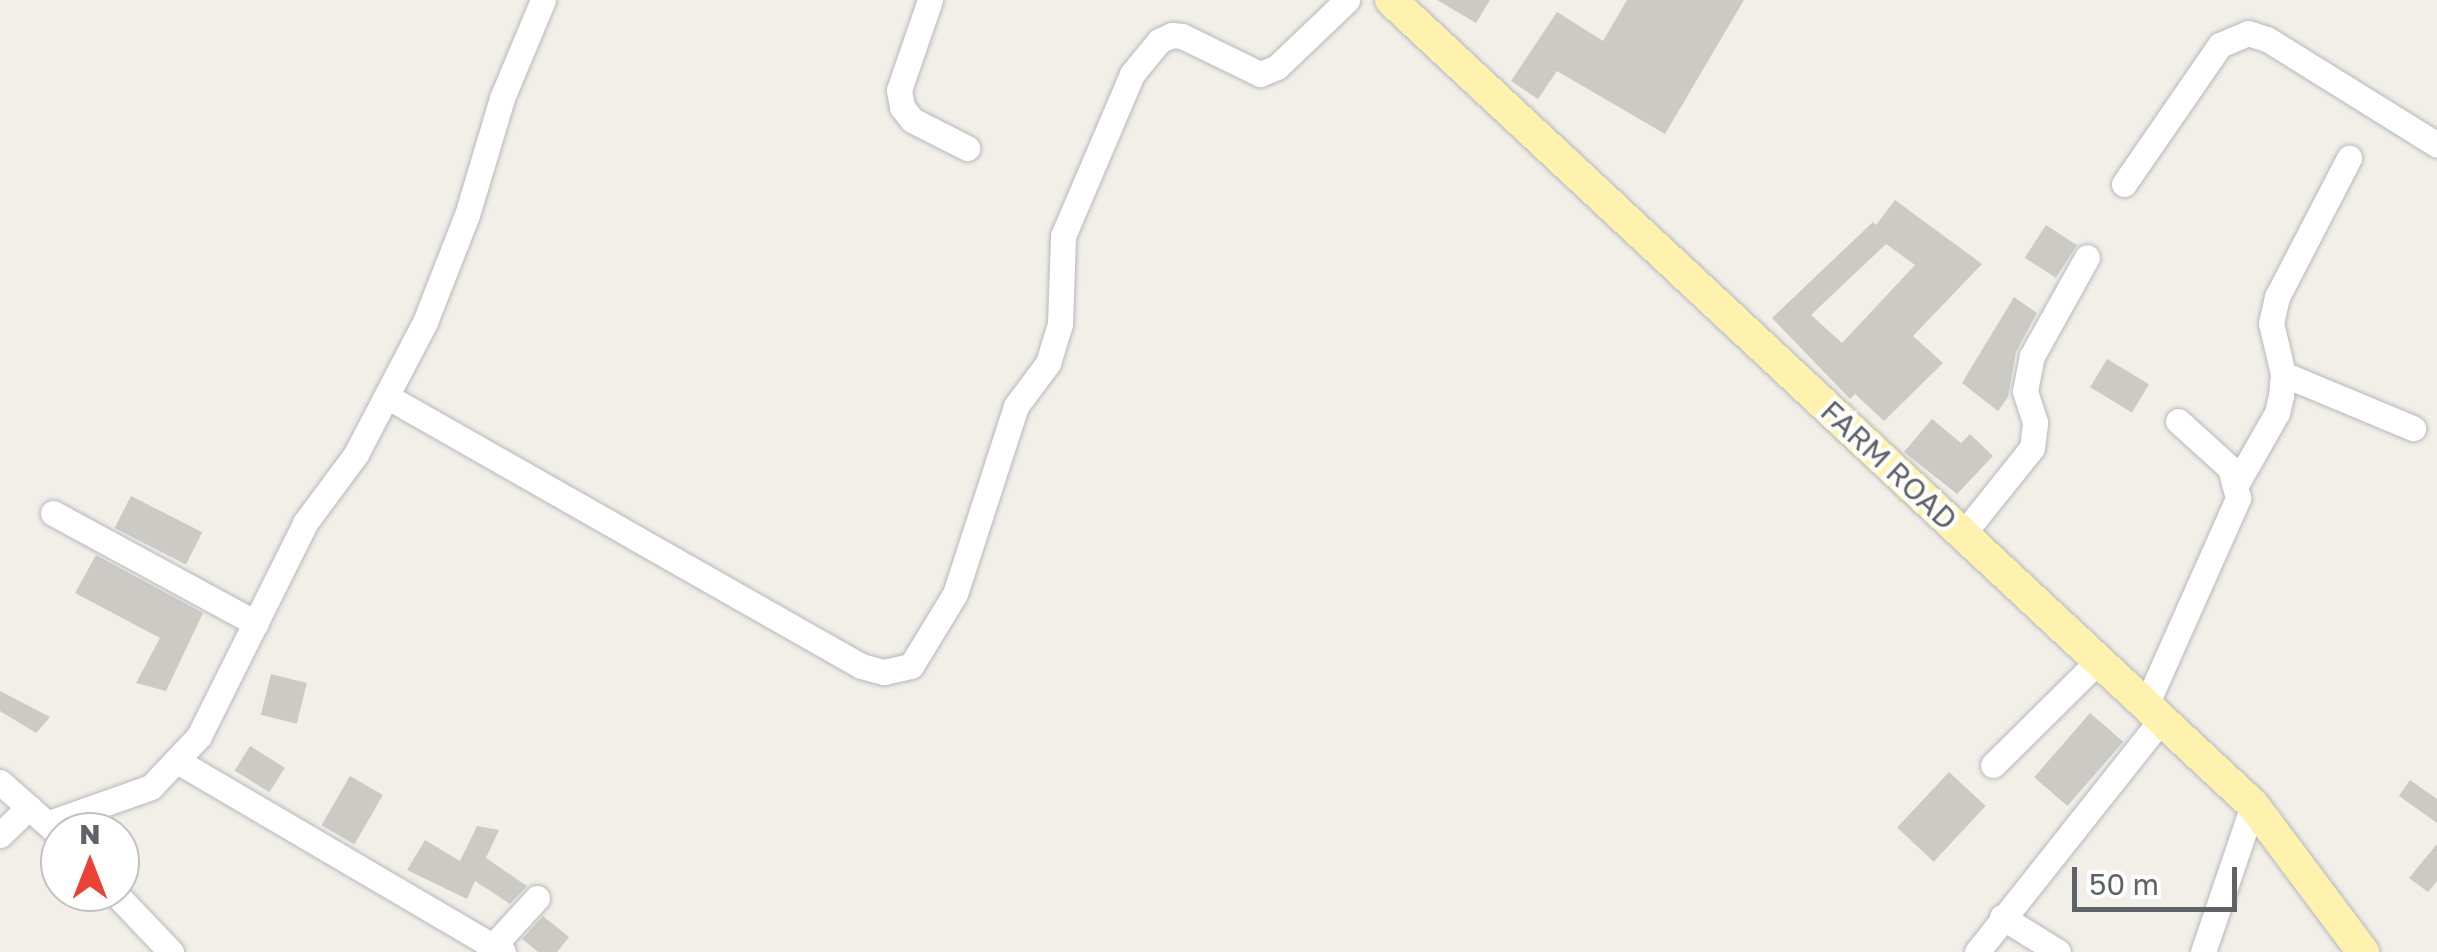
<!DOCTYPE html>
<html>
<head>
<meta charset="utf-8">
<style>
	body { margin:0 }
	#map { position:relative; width:2437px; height:952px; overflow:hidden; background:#f1efe8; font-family:"Golos Text",sans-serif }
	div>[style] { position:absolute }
	.building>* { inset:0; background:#cccac5; transform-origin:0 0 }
	.roads { filter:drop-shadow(0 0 2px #b5b8bc) drop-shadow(0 0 2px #b5b8bc) }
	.minor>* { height:25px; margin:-12.5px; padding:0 12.5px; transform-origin:12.5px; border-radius:12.5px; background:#fff }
	.major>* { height:32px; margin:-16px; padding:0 16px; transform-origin:16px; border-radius:16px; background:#fff2af }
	span { translate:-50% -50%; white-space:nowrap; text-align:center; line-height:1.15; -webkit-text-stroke:8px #fff; paint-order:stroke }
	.street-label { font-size:30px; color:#5f6368 }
	.north { position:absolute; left:40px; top:812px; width:100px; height:100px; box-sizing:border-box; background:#fff; border:2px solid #bfc1c3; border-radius:50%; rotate:0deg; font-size:28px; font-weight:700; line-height:40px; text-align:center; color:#5f6368 }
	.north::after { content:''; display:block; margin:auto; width:35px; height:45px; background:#ea4335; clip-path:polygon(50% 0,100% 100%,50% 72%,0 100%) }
	.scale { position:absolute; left:2072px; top:867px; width:165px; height:45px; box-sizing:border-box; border:5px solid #5f6368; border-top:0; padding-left:12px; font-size:30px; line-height:35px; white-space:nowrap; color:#5f6368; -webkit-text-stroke:8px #fff; paint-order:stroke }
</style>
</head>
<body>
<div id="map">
	<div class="building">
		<i style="clip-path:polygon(1437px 0,1490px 0,1476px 23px)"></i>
		<i style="clip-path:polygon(1627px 0,1744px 0,1665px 134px,1557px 71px,1538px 99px,1511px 81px,1557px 12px,1603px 41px)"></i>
		<i style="clip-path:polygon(evenodd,1895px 200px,1982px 264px,1913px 336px,1943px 363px,1884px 421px,1855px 394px,1850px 399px,1772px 318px,1873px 222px,1876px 225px,1895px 200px,1886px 244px,1915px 265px,1842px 343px,1811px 315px,1886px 244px)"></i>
		<i style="left:2046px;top:225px;width:37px;height:39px;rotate:33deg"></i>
		<i style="clip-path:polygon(2014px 297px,2037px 313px,2016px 352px,2008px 397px,1998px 411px,1962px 383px)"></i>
		<i style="left:2107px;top:359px;width:49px;height:33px;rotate:31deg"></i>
		<i style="clip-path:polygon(1932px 419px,1961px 443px,1970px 434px,1993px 456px,1957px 494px,1904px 452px)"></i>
		<i style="left:131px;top:496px;width:80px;height:36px;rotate:27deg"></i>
		<i style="clip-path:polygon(96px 555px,203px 613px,166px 691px,136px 683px,160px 638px,75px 593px)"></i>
		<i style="left:271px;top:674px;width:37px;height:42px;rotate:14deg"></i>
		<i style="clip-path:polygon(0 691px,50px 717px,36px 733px,0 711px)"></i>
		<i style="left:2090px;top:713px;width:44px;height:85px;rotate:41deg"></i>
		<i style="left:250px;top:746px;width:41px;height:29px;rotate:32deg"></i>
		<i style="left:1949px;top:772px;width:50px;height:76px;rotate:43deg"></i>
		<i style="left:350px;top:776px;width:38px;height:57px;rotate:30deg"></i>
		<i style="clip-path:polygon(2410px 780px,2437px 799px,2437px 823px,2399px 796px)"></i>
		<i style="clip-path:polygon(477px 826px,499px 830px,486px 858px,527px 886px,510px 904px,475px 881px,467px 899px,407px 870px,425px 840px,460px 861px)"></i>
		<i style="clip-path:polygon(2437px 844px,2437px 881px,2428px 892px,2409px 878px)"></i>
		<i style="clip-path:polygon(543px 916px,569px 937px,557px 952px,538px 952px,522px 939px)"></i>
	</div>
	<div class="roads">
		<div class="minor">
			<i style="left:930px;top:0;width:95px;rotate:109deg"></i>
			<i style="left:899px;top:90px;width:17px;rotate:80deg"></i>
			<i style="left:902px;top:107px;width:16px;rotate:52deg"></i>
			<i style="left:912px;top:120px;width:62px;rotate:27deg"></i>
			<i style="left:2124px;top:184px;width:169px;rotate:-55.4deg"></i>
			<i style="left:2220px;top:45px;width:30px;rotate:-23deg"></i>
			<i style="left:2248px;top:33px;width:20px;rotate:18deg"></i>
			<i style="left:2267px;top:39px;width:200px;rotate:31.9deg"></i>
			<i style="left:2283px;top:374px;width:141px;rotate:22.6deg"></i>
			<i style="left:388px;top:397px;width:544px;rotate:29.63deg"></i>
			<i style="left:861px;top:666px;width:24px;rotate:15deg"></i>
			<i style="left:884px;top:672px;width:28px;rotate:-13deg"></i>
			<i style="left:911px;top:666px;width:84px;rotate:-58.6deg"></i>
			<i style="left:955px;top:594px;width:198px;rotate:-72deg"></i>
			<i style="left:1016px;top:406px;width:54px;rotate:-53.3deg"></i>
			<i style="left:1048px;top:363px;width:41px;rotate:-72.9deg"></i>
			<i style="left:1060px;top:324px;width:88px;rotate:-88deg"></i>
			<i style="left:1063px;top:236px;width:176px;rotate:-66.9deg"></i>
			<i style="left:1132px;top:74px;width:43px;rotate:-50.7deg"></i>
			<i style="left:1159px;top:41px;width:14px;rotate:-25deg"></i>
			<i style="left:1172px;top:35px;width:10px;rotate:6deg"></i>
			<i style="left:1182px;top:36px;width:87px;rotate:26deg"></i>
			<i style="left:1260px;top:74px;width:18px;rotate:-22deg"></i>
			<i style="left:1277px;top:67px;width:97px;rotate:-43.7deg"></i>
			<i style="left:2237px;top:483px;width:81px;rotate:-60.3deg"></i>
			<i style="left:2277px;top:413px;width:17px;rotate:-77deg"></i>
			<i style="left:2281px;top:396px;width:22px;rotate:-85deg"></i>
			<i style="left:2283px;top:374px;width:52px;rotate:-103.2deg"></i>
			<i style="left:2271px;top:323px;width:27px;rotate:-77deg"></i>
			<i style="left:2277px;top:297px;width:157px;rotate:-62.6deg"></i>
			<i style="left:53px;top:513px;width:231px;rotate:28.5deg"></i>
			<i style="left:1963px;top:534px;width:110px;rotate:-51.3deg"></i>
			<i style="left:2032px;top:448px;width:26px;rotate:-83deg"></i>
			<i style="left:2035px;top:422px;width:33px;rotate:-108deg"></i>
			<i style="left:2025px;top:391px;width:36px;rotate:-79deg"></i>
			<i style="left:2032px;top:356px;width:113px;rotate:-60.9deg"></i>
			<i style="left:2146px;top:705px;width:227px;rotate:-66deg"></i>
			<i style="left:2238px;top:498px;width:31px;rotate:-105deg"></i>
			<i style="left:2230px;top:468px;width:70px;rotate:-137.9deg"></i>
			<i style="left:179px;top:762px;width:364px;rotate:30.4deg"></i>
			<i style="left:493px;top:946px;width:7px;rotate:124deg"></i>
			<i style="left:1993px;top:765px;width:149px;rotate:-44.7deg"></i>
			<i style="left:0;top:782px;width:80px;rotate:41.5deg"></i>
			<i style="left:49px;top:823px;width:108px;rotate:-19.4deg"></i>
			<i style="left:151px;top:787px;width:70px;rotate:-46.7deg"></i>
			<i style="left:199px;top:736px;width:238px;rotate:-63.5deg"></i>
			<i style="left:305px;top:523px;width:86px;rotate:-53.5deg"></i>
			<i style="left:356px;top:454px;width:149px;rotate:-62.4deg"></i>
			<i style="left:425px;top:322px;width:115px;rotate:-68.6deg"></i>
			<i style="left:467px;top:215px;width:122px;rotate:-73.3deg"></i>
			<i style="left:502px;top:98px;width:106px;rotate:-67.3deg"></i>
			<i style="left:0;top:835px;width:40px;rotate:-44deg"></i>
			<i style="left:114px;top:892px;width:83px;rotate:46.5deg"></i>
			<i style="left:2002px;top:917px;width:66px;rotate:32deg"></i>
			<i style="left:503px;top:952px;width:12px;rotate:-149deg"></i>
			<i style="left:493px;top:946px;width:65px;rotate:-47.5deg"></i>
			<i style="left:1977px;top:952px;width:298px;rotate:-51.6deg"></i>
			<i style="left:2203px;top:952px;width:155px;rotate:-71.2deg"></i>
		</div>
		<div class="major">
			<i style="left:1391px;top:0;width:1179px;rotate:43.04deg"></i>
			<i style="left:2253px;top:805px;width:184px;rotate:53.2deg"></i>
		</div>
	</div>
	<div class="street-label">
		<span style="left:1889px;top:465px;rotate:43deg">FARM ROAD</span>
	</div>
	<div class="north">N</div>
	<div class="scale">50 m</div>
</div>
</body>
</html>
